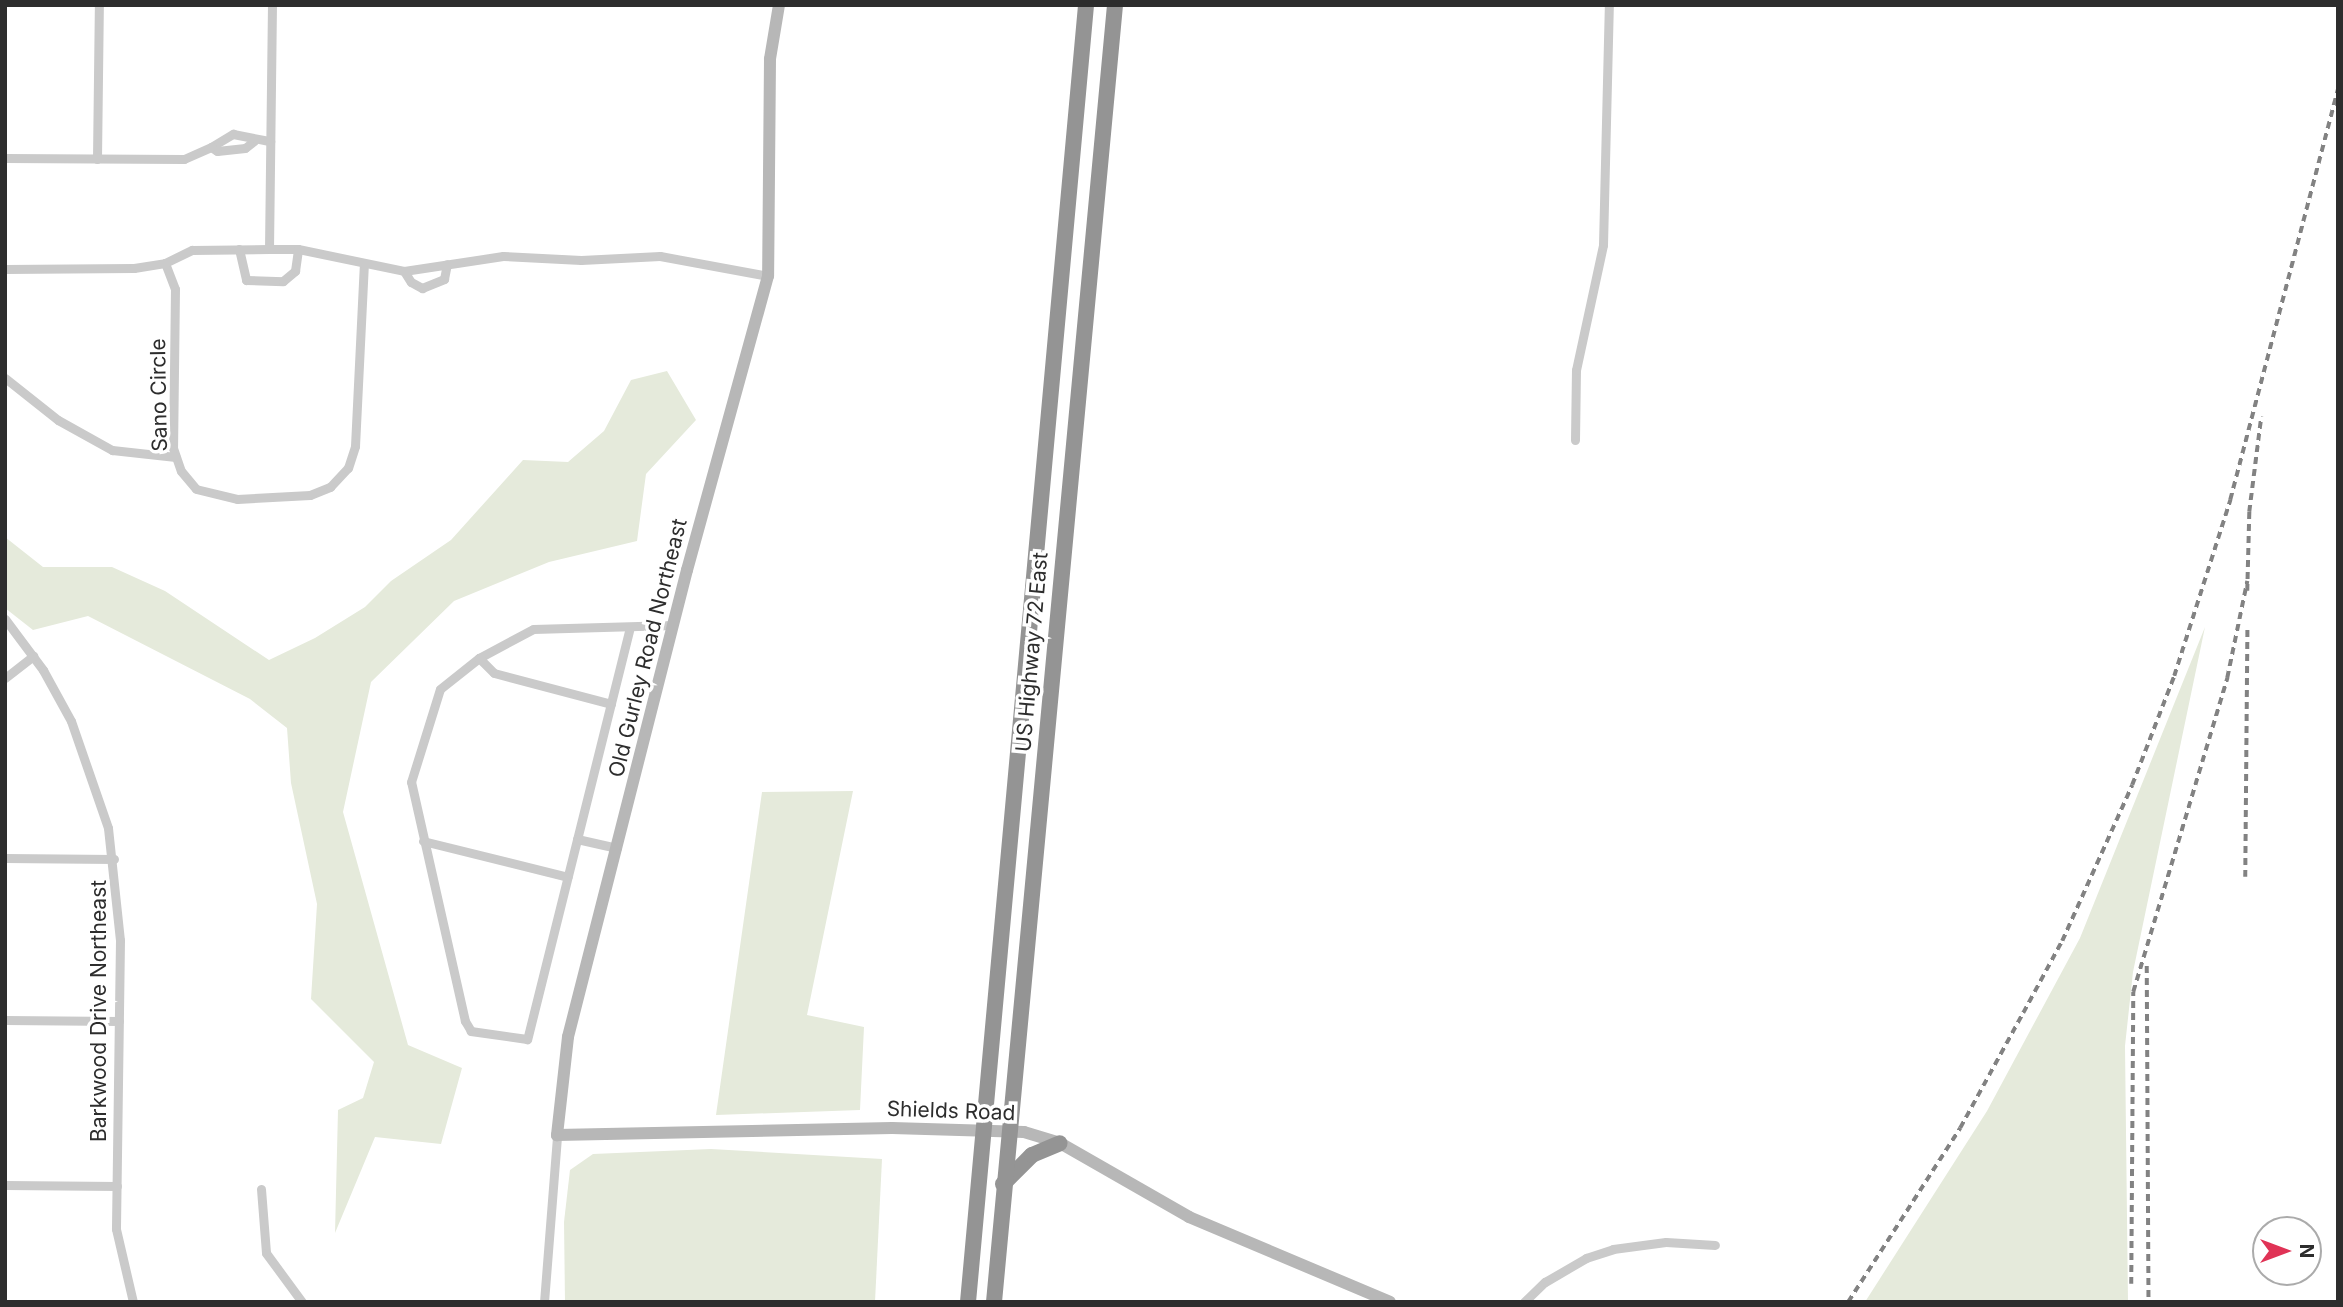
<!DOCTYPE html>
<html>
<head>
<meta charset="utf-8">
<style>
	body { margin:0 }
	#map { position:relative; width:2343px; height:1307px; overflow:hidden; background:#fff; font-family:Inter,sans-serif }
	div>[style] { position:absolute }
	.green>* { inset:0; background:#e5eadb }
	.street>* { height:9px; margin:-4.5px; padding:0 4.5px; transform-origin:4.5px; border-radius:4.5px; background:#cacaca }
	.secondary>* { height:12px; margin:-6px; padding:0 6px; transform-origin:6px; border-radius:6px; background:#b7b7b7 }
	.highway>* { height:16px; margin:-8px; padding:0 8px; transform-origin:8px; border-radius:8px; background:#949494 }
	.rail>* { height:3.5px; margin-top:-1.75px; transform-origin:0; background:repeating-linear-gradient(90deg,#828282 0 7px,transparent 0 12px) }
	span { translate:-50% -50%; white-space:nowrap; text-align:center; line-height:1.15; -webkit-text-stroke:7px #fff; paint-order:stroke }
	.street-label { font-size:21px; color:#2d2d2d }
	.frame { position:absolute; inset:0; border:7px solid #2d2d2d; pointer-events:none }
	.north { position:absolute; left:2252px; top:1216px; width:70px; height:70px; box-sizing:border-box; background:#fff; border:2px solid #ababab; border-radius:50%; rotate:90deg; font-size:19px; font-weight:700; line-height:28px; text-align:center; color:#2d2d2d }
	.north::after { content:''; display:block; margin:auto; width:24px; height:32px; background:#e03356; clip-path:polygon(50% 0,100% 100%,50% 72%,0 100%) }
</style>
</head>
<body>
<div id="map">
	<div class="green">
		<i style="clip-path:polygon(667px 371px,696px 420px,646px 474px,637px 541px,549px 562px,454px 601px,371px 682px,343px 812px,408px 1045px,462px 1068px,441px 1144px,375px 1137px,335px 1233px,338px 1110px,363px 1098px,374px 1062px,311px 999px,317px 904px,291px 783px,287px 728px,250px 699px,88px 616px,33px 630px,5px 608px,5px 537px,43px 567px,112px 567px,165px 591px,269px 660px,315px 638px,365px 607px,391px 581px,451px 540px,523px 460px,568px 462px,604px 431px,631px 380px)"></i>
		<i style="clip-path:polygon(2205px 627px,2133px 972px,2125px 1046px,2128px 1302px,1865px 1302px,1987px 1111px,2080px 938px)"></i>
		<i style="clip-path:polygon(853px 791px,807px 1015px,864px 1027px,860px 1110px,716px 1115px,762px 792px)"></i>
		<i style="clip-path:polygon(711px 1149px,882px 1159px,875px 1302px,565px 1302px,564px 1222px,570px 1170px,593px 1154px)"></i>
	</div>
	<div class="street">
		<i style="left:254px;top:141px;width:11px;rotate:142deg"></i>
		<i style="left:245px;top:148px;width:28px;rotate:174deg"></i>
		<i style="left:217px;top:151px;width:7px;rotate:-146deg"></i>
		<i style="left:211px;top:147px;width:26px;rotate:-31deg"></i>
		<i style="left:233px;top:134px;width:38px;rotate:11deg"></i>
		<i style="left:5px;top:158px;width:179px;rotate:0.3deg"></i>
		<i style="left:184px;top:159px;width:30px;rotate:-24deg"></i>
		<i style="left:97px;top:159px;width:154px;rotate:-89.3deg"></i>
		<i style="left:239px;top:249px;width:32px;rotate:77deg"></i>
		<i style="left:246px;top:280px;width:37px;rotate:2deg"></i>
		<i style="left:283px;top:281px;width:16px;rotate:-40deg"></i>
		<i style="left:295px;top:271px;width:22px;rotate:-82deg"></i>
		<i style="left:269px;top:249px;width:244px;rotate:-89.3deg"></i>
		<i style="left:165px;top:263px;width:28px;rotate:69deg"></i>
		<i style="left:175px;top:289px;width:159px;rotate:90.7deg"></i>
		<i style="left:173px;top:448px;width:24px;rotate:71deg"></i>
		<i style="left:181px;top:471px;width:23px;rotate:50deg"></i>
		<i style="left:196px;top:489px;width:42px;rotate:13.7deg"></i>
		<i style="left:237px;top:499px;width:73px;rotate:-3.1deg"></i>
		<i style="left:310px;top:495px;width:22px;rotate:-22deg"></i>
		<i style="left:330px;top:487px;width:26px;rotate:-47deg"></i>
		<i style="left:348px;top:468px;width:23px;rotate:-72deg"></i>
		<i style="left:355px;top:446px;width:181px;rotate:-87.2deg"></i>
		<i style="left:5px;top:269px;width:129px;rotate:-0.4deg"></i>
		<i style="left:134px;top:268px;width:31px;rotate:-9deg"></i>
		<i style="left:165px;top:263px;width:30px;rotate:-26deg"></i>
		<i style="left:192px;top:250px;width:77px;rotate:-0.7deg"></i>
		<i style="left:269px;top:249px;width:29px"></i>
		<i style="left:298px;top:249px;width:108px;rotate:11.7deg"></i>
		<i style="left:404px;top:271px;width:100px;rotate:-8.6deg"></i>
		<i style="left:503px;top:256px;width:78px;rotate:2.9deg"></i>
		<i style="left:581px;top:260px;width:79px;rotate:-2.9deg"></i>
		<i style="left:660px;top:256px;width:110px;rotate:10.5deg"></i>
		<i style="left:404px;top:271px;width:13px;rotate:58deg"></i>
		<i style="left:411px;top:282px;width:13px;rotate:29deg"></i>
		<i style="left:422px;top:288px;width:24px;rotate:-22deg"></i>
		<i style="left:444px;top:279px;width:15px;rotate:-79deg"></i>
		<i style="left:5px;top:378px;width:68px;rotate:38.4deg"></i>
		<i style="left:58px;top:420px;width:62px;rotate:29.1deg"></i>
		<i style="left:112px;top:450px;width:64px;rotate:6.2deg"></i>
		<i style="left:1575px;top:440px;width:70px;rotate:-89.2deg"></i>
		<i style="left:1576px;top:370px;width:128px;rotate:-77.8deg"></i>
		<i style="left:1603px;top:245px;width:240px;rotate:-88.6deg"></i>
		<i style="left:5px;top:619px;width:64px;rotate:53.3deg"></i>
		<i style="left:43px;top:670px;width:58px;rotate:61.2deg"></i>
		<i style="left:71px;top:721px;width:113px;rotate:70.9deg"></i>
		<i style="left:108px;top:828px;width:113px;rotate:83.9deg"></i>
		<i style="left:120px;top:940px;width:289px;rotate:90.8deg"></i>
		<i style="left:116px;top:1229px;width:75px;rotate:76.9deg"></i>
		<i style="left:630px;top:627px;width:425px;rotate:104deg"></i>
		<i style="left:527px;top:1039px;width:57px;rotate:-171.9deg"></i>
		<i style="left:471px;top:1031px;width:12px;rotate:-121deg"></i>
		<i style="left:465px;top:1021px;width:245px;rotate:-102.7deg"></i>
		<i style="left:411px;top:782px;width:97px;rotate:-72.7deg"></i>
		<i style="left:440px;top:689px;width:50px;rotate:-38.5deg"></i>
		<i style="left:479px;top:658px;width:61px;rotate:-28.2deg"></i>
		<i style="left:533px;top:629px;width:140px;rotate:-1.6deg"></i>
		<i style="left:479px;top:658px;width:21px;rotate:45deg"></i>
		<i style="left:494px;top:673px;width:121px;rotate:14.8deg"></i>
		<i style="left:5px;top:678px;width:36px;rotate:-38deg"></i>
		<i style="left:577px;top:839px;width:41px;rotate:12.7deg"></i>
		<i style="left:423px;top:841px;width:149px;rotate:13.9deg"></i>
		<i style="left:5px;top:858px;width:109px;rotate:0.5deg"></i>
		<i style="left:5px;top:1020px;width:114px;rotate:0.5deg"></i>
		<i style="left:5px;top:1185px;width:112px;rotate:0.5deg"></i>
		<i style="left:261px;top:1189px;width:64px;rotate:85.5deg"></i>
		<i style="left:266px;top:1253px;width:61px;rotate:53.7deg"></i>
		<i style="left:544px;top:1302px;width:168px;rotate:-85.5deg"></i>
		<i style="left:1524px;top:1302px;width:29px;rotate:-44deg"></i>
		<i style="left:1545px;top:1282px;width:48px;rotate:-30.3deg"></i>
		<i style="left:1586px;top:1258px;width:28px;rotate:-18deg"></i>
		<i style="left:1613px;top:1249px;width:53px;rotate:-7.5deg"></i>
		<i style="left:1666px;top:1242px;width:49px;rotate:3.5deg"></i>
	</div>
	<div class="secondary">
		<i style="left:779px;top:5px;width:55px;rotate:99.5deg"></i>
		<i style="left:770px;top:59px;width:217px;rotate:90.5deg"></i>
		<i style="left:768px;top:276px;width:305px;rotate:105.4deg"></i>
		<i style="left:687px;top:570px;width:482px;rotate:104.3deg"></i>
		<i style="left:568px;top:1037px;width:99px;rotate:96.4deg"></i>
		<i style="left:557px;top:1135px;width:335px;rotate:-1.2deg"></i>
		<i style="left:892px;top:1128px;width:132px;rotate:1.7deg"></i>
		<i style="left:1024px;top:1132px;width:38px;rotate:17deg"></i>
		<i style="left:1060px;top:1143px;width:149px;rotate:29.8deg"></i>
		<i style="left:1189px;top:1217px;width:218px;rotate:22.9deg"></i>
	</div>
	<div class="highway">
		<i style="left:1003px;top:1184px;width:41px;rotate:-45deg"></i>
		<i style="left:1032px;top:1155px;width:30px;rotate:-23deg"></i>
		<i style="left:968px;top:1302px;width:1302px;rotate:-84.8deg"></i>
		<i style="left:994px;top:1302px;width:1303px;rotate:-84.67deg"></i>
	</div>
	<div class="rail">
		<i style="left:2247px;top:591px;width:79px;rotate:-88.5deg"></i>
		<i style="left:2249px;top:512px;width:96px;rotate:-82.8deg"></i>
		<i style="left:2245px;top:877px;width:251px;rotate:-89.5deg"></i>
		<i style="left:2147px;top:966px;width:336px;rotate:89.7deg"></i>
		<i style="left:2131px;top:1284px;width:292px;rotate:-89.6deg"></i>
		<i style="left:2133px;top:992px;width:328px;rotate:-73.3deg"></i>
		<i style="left:2227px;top:678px;width:99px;rotate:-78.3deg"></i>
		<i style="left:1848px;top:1302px;width:207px;rotate:-57.2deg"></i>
		<i style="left:1960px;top:1128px;width:131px;rotate:-61.3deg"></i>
		<i style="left:2023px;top:1013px;width:82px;rotate:-61.6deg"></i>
		<i style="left:2062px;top:941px;width:171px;rotate:-65.8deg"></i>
		<i style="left:2132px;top:785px;width:117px;rotate:-68.9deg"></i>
		<i style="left:2174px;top:676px;width:185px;rotate:-72.3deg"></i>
		<i style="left:2230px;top:500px;width:427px;rotate:-75.3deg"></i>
	</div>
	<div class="street-label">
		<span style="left:159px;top:395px;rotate:-91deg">Sano Circle</span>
		<span style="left:648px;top:648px;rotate:-76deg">Old Gurley Road Northeast</span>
		<span style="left:1032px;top:652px;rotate:-85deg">US Highway 72 East</span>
		<span style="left:99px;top:1011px;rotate:-90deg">Barkwood Drive Northeast</span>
		<span style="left:951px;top:1111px;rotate:2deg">Shields Road</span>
	</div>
	<div class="frame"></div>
	<div class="north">N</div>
</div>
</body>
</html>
